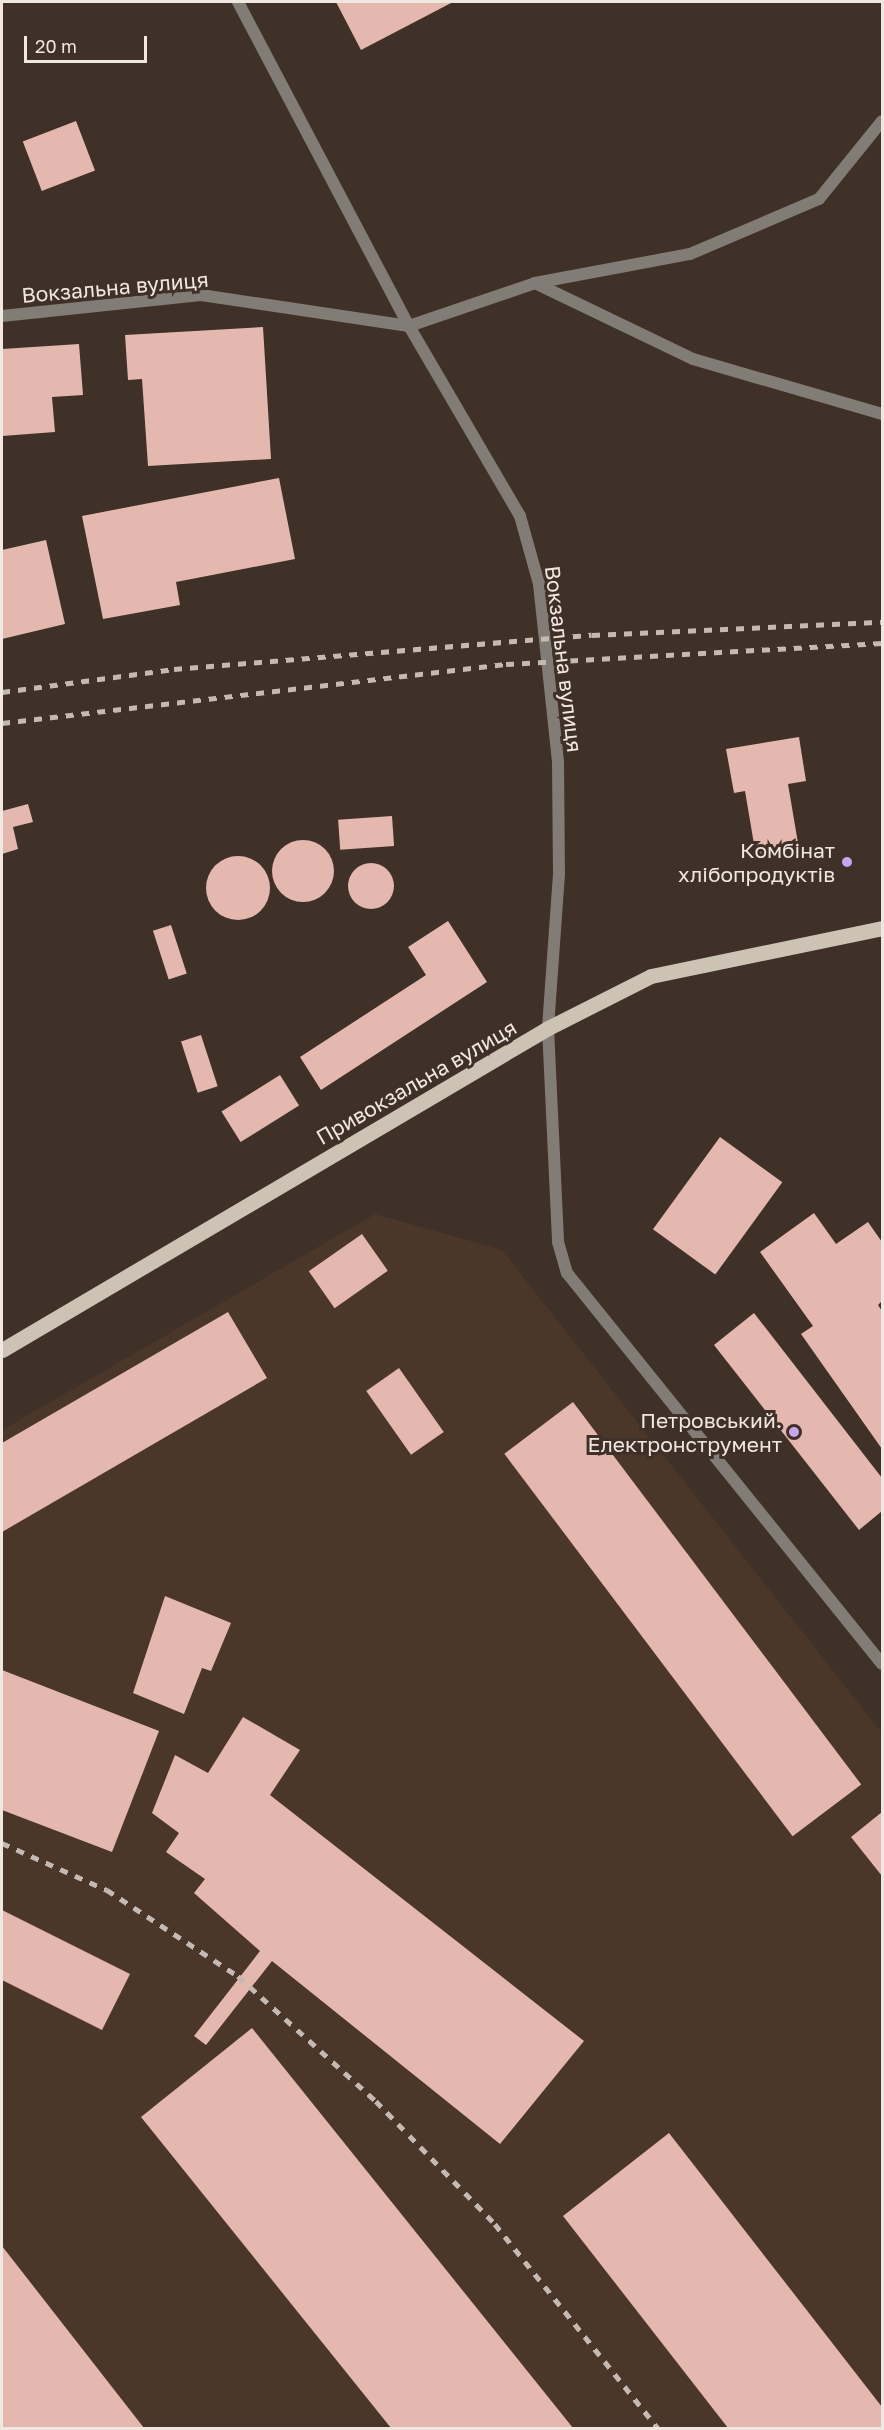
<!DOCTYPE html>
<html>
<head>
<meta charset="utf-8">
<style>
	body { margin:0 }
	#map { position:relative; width:884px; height:2430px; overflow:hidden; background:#3f3028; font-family:"Golos Text",sans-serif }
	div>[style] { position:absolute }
	.built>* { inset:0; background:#4b362a }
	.building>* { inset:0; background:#e4b8af; transform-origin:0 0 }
	.round { border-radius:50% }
	.lane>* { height:12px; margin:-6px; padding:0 6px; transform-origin:6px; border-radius:6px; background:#817c75 }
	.street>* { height:12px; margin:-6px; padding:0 6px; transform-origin:6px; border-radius:6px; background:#817c75 }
	.primary>* { height:15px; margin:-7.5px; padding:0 7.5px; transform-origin:7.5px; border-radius:7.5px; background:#cdc3b5 }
	.rail>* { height:4.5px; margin-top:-2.25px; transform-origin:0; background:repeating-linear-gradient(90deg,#c5b9b3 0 8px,transparent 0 16px) }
	.dots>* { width:16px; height:16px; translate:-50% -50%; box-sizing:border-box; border:3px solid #3f3028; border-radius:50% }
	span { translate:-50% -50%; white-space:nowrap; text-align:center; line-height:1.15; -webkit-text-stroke:6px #3f3028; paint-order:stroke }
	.street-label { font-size:21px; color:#f1e7e1 }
	.poi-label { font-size:21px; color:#f1e7e1 }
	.right { translate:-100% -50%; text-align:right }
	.frame { position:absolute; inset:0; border:3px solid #f1e7e1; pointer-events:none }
	.scale { position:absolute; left:24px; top:36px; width:123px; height:27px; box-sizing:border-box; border:3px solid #f1e7e1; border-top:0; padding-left:8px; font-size:18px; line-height:21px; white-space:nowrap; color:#f1e7e1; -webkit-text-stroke:4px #3f3028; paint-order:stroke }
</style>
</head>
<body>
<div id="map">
	<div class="built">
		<i style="clip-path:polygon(375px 1214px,502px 1250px,882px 1733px,882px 2428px,2px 2428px,2px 1430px)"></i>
	</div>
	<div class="building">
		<i style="clip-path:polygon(336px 2px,453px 2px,361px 50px)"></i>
		<i style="left:76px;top:121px;width:53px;height:57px;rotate:69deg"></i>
		<i style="clip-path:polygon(263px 327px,271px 459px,148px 466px,142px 379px,128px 380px,125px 335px)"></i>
		<i style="clip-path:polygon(79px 344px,83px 395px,52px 397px,55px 432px,2px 436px,2px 349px)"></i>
		<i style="clip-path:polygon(279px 478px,295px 559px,176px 582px,180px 605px,103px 619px,82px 516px)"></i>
		<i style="clip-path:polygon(46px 540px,65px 624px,2px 639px,2px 550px)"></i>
		<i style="clip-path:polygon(799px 737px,806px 781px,788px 784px,799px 849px,756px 856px,745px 791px,734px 793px,726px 749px)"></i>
		<i style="clip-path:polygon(28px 804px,33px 822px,13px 827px,18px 849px,2px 854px,2px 811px)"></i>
		<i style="left:392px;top:816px;width:30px;height:54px;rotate:86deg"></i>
		<i class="round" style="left:272px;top:840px;width:62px;height:62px"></i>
		<i class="round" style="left:206px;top:856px;width:64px;height:64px"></i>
		<i class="round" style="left:348px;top:863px;width:46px;height:46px"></i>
		<i style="clip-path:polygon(448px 921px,487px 982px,321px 1090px,300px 1057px,426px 975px,408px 947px)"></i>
		<i style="left:171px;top:925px;width:51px;height:19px;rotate:72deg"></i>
		<i style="left:201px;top:1035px;width:54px;height:21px;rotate:72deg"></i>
		<i style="left:280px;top:1075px;width:36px;height:69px;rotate:58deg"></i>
		<i style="left:720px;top:1137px;width:77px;height:114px;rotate:36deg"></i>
		<i style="clip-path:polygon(814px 1213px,836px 1244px,868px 1222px,882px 1242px,882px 1301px,878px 1305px,882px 1311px,882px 1449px,801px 1334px,813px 1326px,760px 1252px)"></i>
		<i style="left:362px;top:1234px;width:45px;height:65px;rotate:55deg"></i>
		<i style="clip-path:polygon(228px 1312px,267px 1378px,2px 1532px,2px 1443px)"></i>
		<i style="clip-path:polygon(754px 1313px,882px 1478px,882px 1511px,859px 1530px,714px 1345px)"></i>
		<i style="left:399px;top:1368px;width:78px;height:40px;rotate:55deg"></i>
		<i style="left:573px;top:1402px;width:479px;height:86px;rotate:53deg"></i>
		<i style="clip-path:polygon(165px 1596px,231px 1623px,211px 1671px,202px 1668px,184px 1714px,133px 1693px)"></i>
		<i style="clip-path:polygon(2px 1670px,159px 1731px,112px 1852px,2px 1810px)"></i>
		<i style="clip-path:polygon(243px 1717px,300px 1750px,270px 1795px,584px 2041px,500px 2144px,272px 1961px,206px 2045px,194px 2036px,260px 1951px,194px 1893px,205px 1879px,166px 1852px,179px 1833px,152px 1813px,175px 1755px,208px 1773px)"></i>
		<i style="clip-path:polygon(882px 1812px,882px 1876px,851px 1837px)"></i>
		<i style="clip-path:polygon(2px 1910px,130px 1974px,102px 2030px,2px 1980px)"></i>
		<i style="clip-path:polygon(252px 2028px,573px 2428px,391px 2428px,141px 2117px)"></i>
		<i style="clip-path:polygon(669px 2133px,882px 2407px,882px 2428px,728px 2428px,563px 2216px)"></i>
		<i style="clip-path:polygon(2px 2246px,144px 2428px,2px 2428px)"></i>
	</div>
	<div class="lane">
		<i style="left:238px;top:2px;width:366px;rotate:62.2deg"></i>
		<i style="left:535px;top:283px;width:175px;rotate:25.7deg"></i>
		<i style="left:693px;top:359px;width:197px;rotate:16.2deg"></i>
	</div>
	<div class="street">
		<i style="left:2px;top:316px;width:200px;rotate:-6deg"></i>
		<i style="left:201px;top:295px;width:210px;rotate:8.5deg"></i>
		<i style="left:409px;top:326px;width:220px;rotate:59.7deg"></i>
		<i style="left:520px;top:516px;width:71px;rotate:74.4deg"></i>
		<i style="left:539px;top:584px;width:179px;rotate:83.9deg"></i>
		<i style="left:558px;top:762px;width:112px;rotate:89.5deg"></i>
		<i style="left:559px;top:874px;width:154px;rotate:94.1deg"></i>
		<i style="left:548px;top:1028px;width:214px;rotate:87.3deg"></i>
		<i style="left:558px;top:1242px;width:32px;rotate:74deg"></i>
		<i style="left:567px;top:1273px;width:502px;rotate:51.14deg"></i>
		<i style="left:409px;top:326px;width:133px;rotate:-18.8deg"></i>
		<i style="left:535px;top:283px;width:158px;rotate:-10.6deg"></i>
		<i style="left:690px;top:254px;width:140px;rotate:-23.1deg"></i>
		<i style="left:819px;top:199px;width:100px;rotate:-51.1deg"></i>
	</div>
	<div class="primary">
		<i style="left:2px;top:1350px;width:634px;rotate:-30.53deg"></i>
		<i style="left:548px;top:1028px;width:115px;rotate:-26.8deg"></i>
		<i style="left:651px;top:976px;width:236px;rotate:-11.7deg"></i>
	</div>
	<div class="rail">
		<i style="left:2px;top:692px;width:174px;rotate:-7.6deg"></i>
		<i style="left:174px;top:669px;width:419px;rotate:-4.7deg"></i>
		<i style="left:592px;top:635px;width:290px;rotate:-2.6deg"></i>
		<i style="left:2px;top:723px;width:507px;rotate:-6.68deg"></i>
		<i style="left:506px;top:664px;width:377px;rotate:-3.2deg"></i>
		<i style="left:2px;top:1843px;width:115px;rotate:24.1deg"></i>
		<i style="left:107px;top:1890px;width:157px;rotate:33.3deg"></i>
		<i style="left:238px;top:1976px;width:186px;rotate:42.2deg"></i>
		<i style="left:376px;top:2101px;width:171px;rotate:45.9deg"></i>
		<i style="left:495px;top:2224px;width:261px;rotate:51.4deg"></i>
	</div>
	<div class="dots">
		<i style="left:847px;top:862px;background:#c7a6ef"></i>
		<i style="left:794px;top:1432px;background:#c7a6ef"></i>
	</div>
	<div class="street-label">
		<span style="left:115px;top:287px;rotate:-5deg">Вокзальна вулиця</span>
		<span style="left:564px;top:659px;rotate:83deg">Вокзальна вулиця</span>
		<span style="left:416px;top:1082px;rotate:-30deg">Привокзальна вулиця</span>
	</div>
	<div class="poi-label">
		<span class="right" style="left:835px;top:862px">Комбінат<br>хлібопродуктів</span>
		<span class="right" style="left:782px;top:1432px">Петровський.<br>Електронструмент</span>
	</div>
	<div class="frame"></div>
	<div class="scale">20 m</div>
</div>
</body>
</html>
